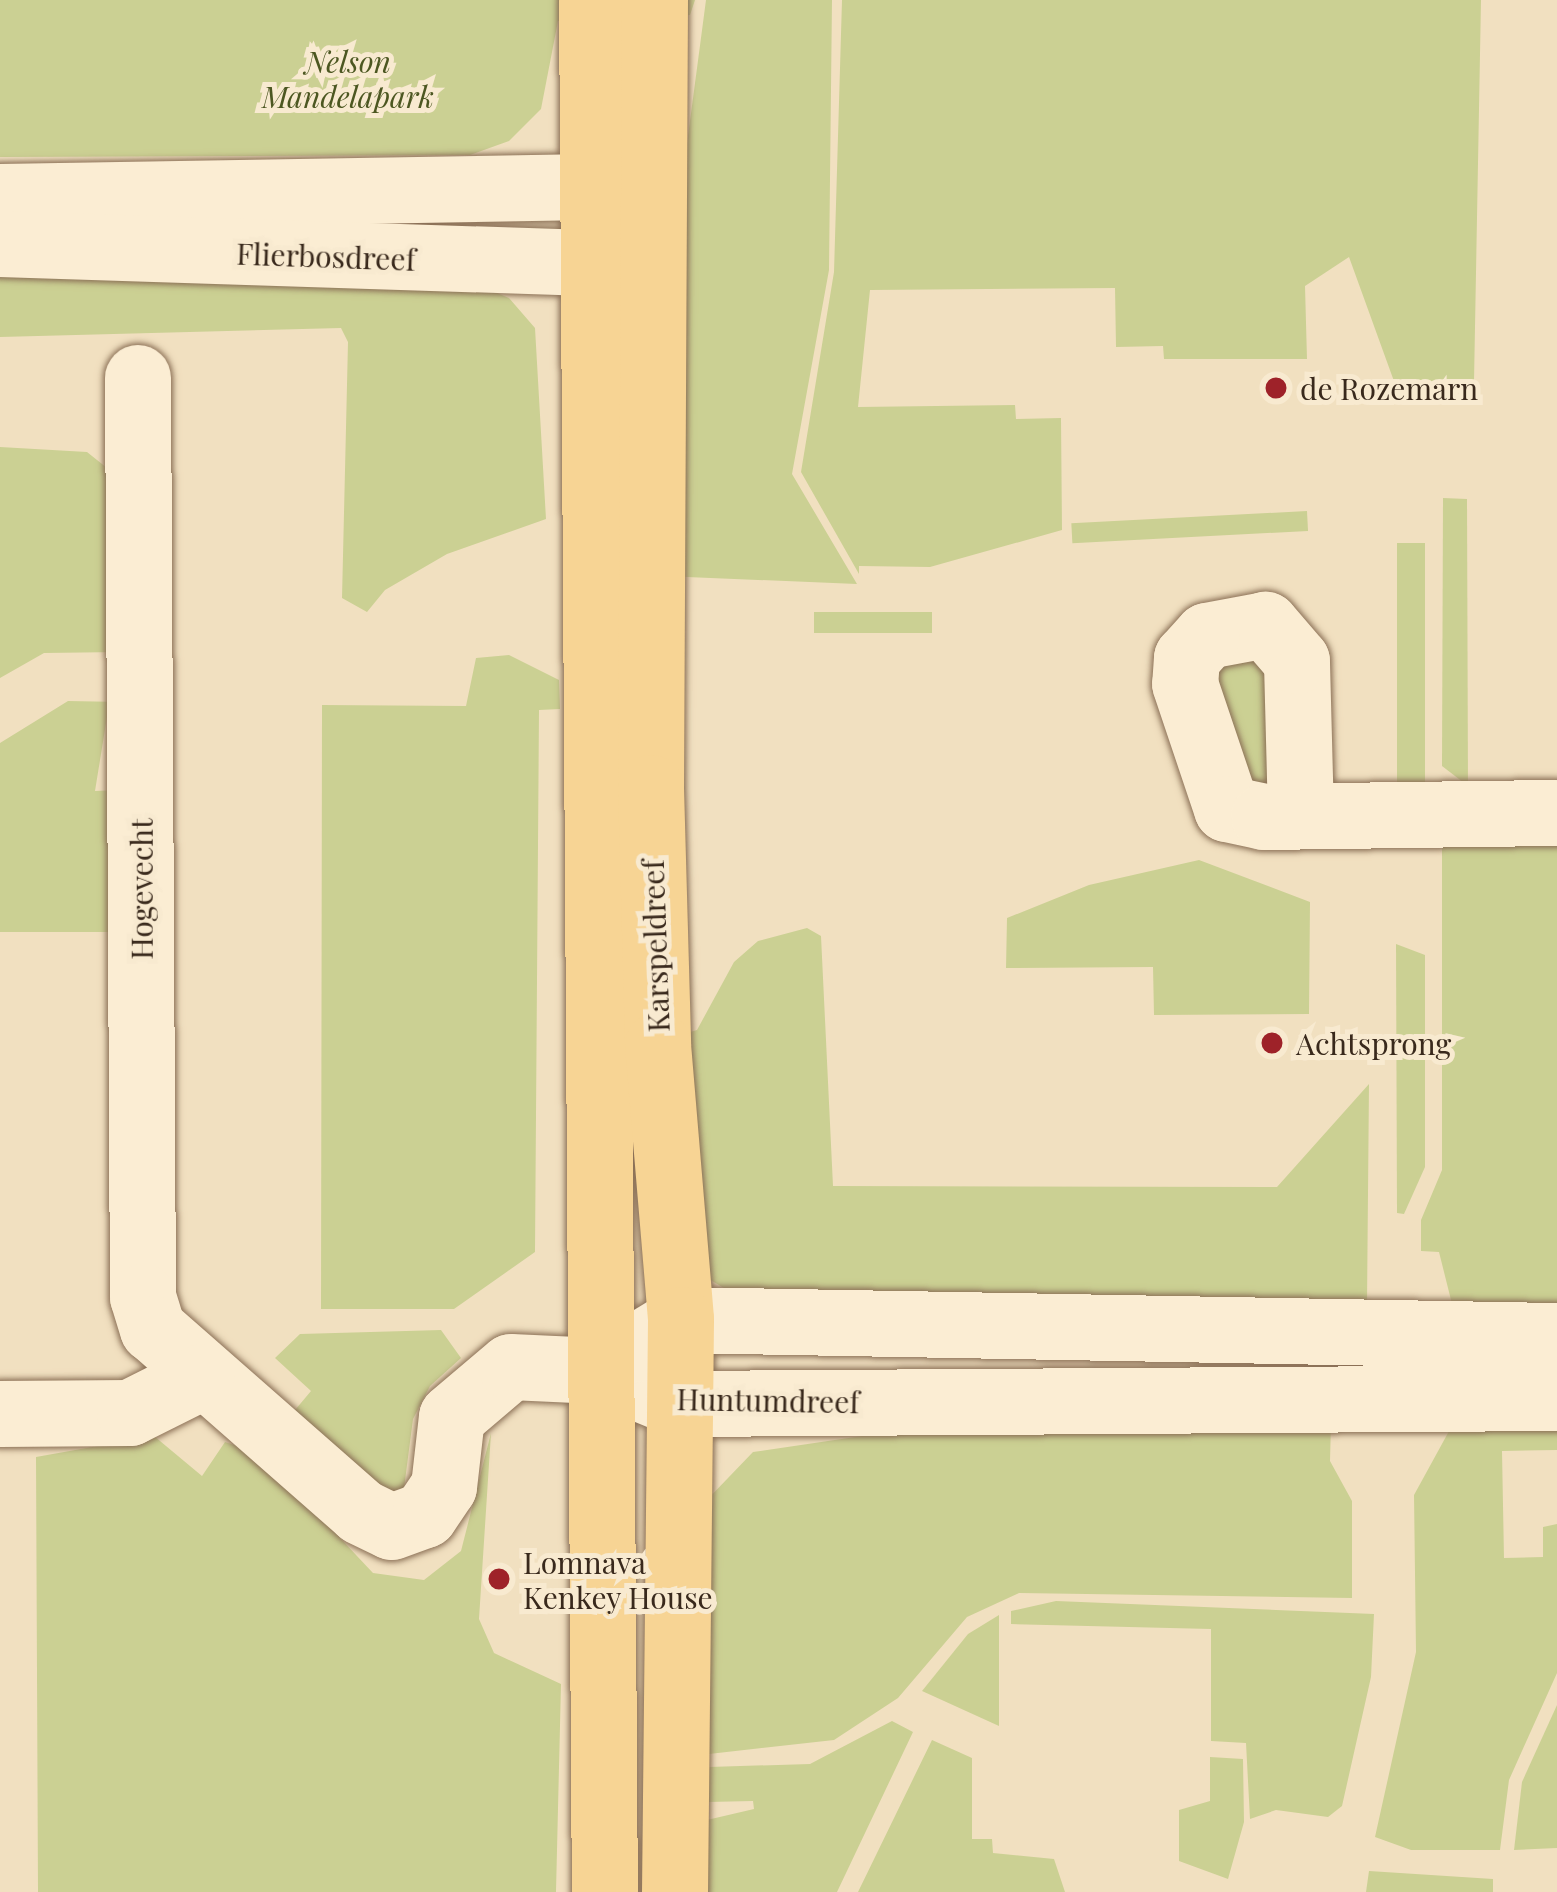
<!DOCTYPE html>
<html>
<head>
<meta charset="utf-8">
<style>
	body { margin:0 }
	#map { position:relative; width:1557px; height:1892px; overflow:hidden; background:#f1e0c0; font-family:"Playfair Display",serif }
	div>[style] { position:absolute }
	.green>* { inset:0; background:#cbd093; transform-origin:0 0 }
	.roads { filter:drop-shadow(0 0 3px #8b7056) drop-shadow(0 0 3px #8b7056) }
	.minor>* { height:66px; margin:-33px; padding:0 33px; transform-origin:33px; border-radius:33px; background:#fbedd3 }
	.major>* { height:66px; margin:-33px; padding:0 33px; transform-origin:33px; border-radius:33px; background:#f7d494 }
	.dots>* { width:33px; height:33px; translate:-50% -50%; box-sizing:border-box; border:6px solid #f8ead0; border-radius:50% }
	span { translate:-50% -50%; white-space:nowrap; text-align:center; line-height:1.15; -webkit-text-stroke:10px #f8ead0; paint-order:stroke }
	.park-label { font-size:30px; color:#4c5721; font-style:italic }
	.street-label { font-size:30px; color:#39291c }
	.poi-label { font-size:30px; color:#39291c }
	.left { translate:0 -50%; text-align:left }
</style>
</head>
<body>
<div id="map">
	<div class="green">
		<i style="clip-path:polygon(0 0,695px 0,690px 15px,558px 21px,541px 109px,509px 141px,470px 155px,0 157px)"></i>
		<i style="clip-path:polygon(706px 0,832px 0,829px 270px,792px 474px,857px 584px,663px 576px,660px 348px)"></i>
		<i style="clip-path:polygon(842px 0,1481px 0,1474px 382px,1395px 384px,1349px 257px,1305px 286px,1307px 359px,1164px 359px,1163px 346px,1116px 347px,1115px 288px,870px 290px,858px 407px,1015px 405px,1016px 419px,1061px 418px,1062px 530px,930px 567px,859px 566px,859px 574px,801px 472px,834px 272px)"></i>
		<i style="clip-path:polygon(0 271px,471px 282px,509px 298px,535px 328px,546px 519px,447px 554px,385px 590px,367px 612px,342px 598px,348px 342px,341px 328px,0 337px)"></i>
		<i style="clip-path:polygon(0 447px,87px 452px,112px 472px,121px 652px,44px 653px,0 678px)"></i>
		<i style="clip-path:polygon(1443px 498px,1467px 499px,1468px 786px,1442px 766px)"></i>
		<i style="left:1307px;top:511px;width:20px;height:236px;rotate:87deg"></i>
		<i style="left:1397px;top:543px;width:28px;height:241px"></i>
		<i style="left:932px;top:612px;width:21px;height:118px;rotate:90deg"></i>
		<i style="clip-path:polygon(1264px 639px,1287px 777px,1253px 806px,1201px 659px)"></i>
		<i style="clip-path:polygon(509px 655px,559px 680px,560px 709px,539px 710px,535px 1252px,454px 1309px,321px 1309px,322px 705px,466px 706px,476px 658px)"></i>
		<i style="clip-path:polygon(68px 701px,122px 702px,107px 717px,95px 791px,119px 790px,122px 932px,0 932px,0 743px)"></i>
		<i style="clip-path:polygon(1557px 845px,1557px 1313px,1455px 1316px,1439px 1252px,1421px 1251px,1421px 1220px,1442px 1170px,1442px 846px)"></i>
		<i style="clip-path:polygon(1199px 860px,1310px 902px,1309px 1014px,1154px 1015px,1153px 967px,1006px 968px,1007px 918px,1089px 885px)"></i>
		<i style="clip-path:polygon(807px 928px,821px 936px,833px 1186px,1277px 1187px,1369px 1084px,1367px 1304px,734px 1294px,697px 1272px,670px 1038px,697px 1030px,734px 962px,758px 941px)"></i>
		<i style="clip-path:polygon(1396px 944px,1425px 955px,1425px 1167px,1404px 1214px,1397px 1213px)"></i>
		<i style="clip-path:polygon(441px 1330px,461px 1358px,430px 1386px,413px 1419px,404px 1488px,390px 1497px,285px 1422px,311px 1391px,275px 1358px,300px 1334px)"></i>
		<i style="clip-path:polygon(1454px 1422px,1557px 1422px,1557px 1450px,1502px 1451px,1504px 1558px,1543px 1557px,1543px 1527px,1557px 1524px,1557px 1673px,1509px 1780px,1500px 1850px,1411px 1850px,1375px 1837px,1416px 1652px,1414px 1495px)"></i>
		<i style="clip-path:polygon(1331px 1423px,1330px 1461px,1352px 1501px,1352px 1598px,1019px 1593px,967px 1617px,898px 1698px,834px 1740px,709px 1754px,703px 1504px,753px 1452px,916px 1428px)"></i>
		<i style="clip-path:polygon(491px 1433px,479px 1619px,494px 1653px,561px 1684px,556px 1892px,38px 1892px,36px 1457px,154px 1436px,202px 1476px,225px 1442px,261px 1454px,373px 1573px,424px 1580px,461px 1551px)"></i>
		<i style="clip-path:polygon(1056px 1601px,1374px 1614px,1371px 1677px,1342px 1806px,1328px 1817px,1276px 1810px,1250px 1819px,1246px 1743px,1211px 1741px,1211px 1629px,1011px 1624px,1011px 1611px)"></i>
		<i style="clip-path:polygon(999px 1615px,999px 1726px,922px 1691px,968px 1634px)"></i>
		<i style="clip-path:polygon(1557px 1705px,1557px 1848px,1514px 1850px,1522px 1782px)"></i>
		<i style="clip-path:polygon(892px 1721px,913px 1732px,837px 1892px,693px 1892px,694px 1823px,754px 1809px,753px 1801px,708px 1802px,709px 1767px,810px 1764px)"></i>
		<i style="clip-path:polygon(932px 1740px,972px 1758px,972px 1839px,992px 1839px,993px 1853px,1054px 1859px,1065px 1892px,858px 1892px)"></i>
		<i style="clip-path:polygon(1210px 1757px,1243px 1759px,1244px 1822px,1228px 1879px,1179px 1861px,1179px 1810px,1210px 1801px)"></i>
		<i style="clip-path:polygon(1369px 1871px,1493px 1879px,1493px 1892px,1366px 1892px)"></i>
	</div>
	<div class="roads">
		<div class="minor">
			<i style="left:0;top:197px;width:648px;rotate:-0.97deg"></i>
			<i style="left:0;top:244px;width:650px;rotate:1.85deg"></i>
			<i style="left:138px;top:378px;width:919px;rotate:89.69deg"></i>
			<i style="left:143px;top:1297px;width:34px;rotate:73deg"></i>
			<i style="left:153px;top:1329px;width:277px;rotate:41.3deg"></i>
			<i style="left:361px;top:1512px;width:34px;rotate:26deg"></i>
			<i style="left:392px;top:1527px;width:35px;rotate:-20deg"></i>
			<i style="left:425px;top:1515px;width:34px;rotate:-56deg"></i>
			<i style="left:444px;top:1487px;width:70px;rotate:-83.5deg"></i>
			<i style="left:452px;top:1417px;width:77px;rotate:-40.3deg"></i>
			<i style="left:511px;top:1367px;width:87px;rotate:2.6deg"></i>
			<i style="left:598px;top:1371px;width:87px;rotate:22.4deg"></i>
			<i style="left:678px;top:1404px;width:879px;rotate:-0.39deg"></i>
			<i style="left:1301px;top:816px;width:155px;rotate:-91.5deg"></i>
			<i style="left:1297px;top:661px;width:48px;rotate:-130.7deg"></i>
			<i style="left:1266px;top:625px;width:60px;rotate:169.4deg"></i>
			<i style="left:1207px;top:636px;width:30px;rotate:132deg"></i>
			<i style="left:1187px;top:658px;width:26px;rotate:94deg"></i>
			<i style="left:1185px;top:684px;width:132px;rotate:71.4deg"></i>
			<i style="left:1227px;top:809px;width:38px;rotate:12deg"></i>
			<i style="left:1264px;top:817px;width:293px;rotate:-0.8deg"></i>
			<i style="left:632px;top:1350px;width:57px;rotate:-31.5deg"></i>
			<i style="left:681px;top:1320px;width:876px;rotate:1.05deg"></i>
			<i style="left:0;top:1414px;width:130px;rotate:-0.4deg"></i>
			<i style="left:130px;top:1413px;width:80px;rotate:-26.6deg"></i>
		</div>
		<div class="major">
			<i style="left:592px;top:0;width:1892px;rotate:89.61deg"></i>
			<i style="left:655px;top:0;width:788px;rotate:90.29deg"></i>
			<i style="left:651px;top:788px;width:257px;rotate:88.4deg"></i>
			<i style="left:658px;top:1045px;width:276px;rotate:85.2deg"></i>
			<i style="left:681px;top:1320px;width:572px;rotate:90.6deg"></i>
		</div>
	</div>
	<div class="dots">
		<i style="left:1276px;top:388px;background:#9e2229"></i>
		<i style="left:1272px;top:1043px;background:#9e2229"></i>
		<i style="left:499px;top:1579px;background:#9e2229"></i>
	</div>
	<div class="park-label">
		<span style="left:348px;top:78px">Nelson<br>Mandelapark</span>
	</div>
	<div class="street-label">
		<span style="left:326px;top:256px;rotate:2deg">Flierbosdreef</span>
		<span style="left:141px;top:889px;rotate:-90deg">Hogevecht</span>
		<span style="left:655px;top:946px;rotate:-92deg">Karspeldreef</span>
		<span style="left:768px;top:1400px;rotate:1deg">Huntumdreef</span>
	</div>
	<div class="poi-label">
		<span class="left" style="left:1300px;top:388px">de Rozemarn</span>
		<span class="left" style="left:1296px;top:1043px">Achtsprong</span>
		<span class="left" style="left:523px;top:1579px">Lomnava<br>Kenkey House</span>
	</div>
</div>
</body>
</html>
